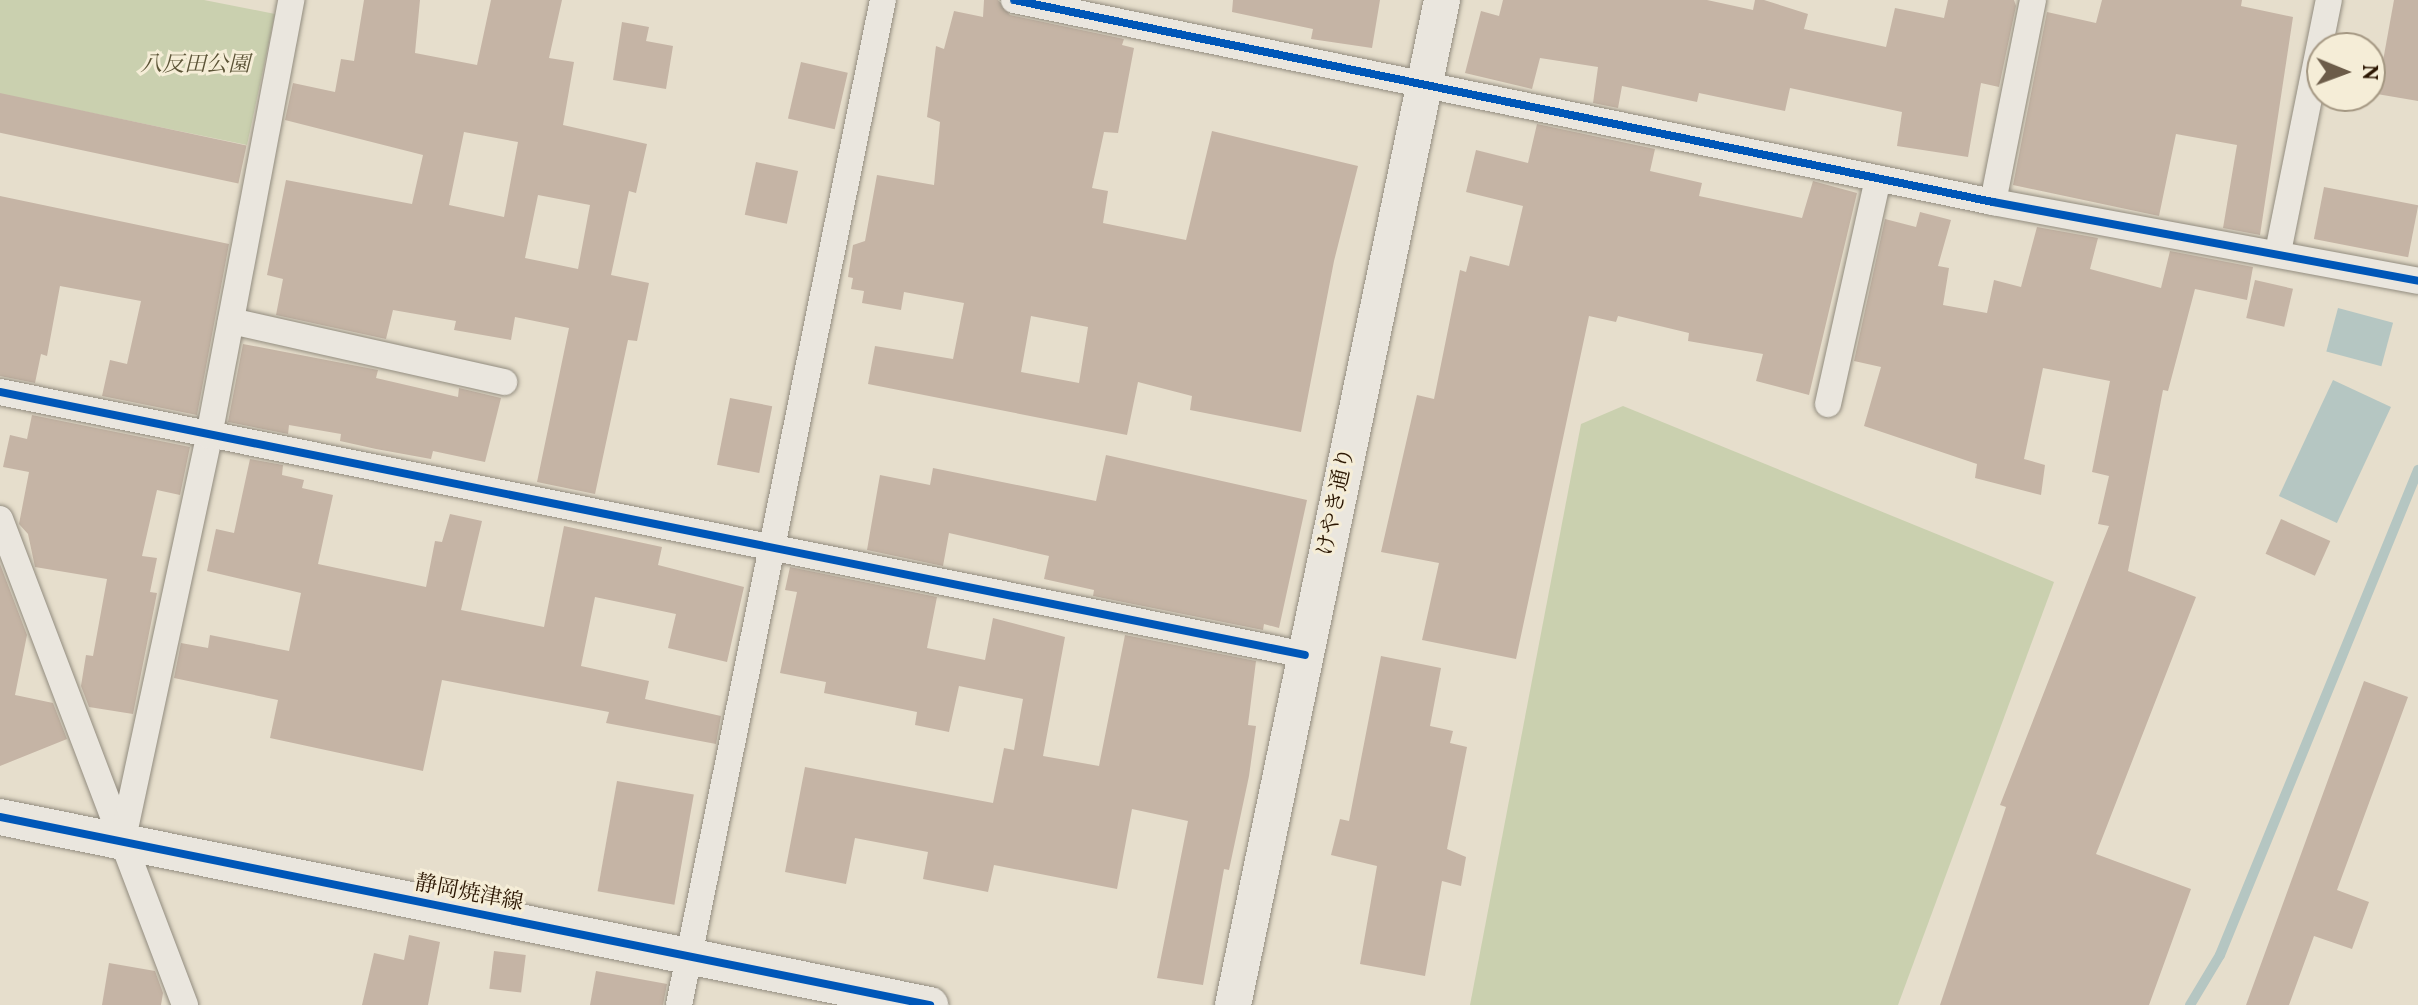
<!DOCTYPE html>
<html>
<head>
<meta charset="utf-8">
<style>
	body { margin:0 }
	#map { position:relative; width:2418px; height:1005px; overflow:hidden; background:#e6decc; font-family:Vollkorn,"Noto Serif JP",serif }
	div>[style] { position:absolute }
	.green>* { inset:0; background:#cad0af }
	.water>* { inset:0; background:#b5c6c2; transform-origin:0 0 }
	.stream>* { height:10px; margin:-5px; padding:0 5px; transform-origin:5px; border-radius:5px; background:#b5c6c2 }
	.building>* { inset:0; background:#c5b4a5; transform-origin:0 0 }
	.roads { filter:drop-shadow(0 0 2px #928c7f) drop-shadow(0 0 2px #928c7f) }
	.street>* { height:26px; margin:-13px; padding:0 13px; transform-origin:13px; border-radius:13px; background:#eae6de }
	.secondary>* { height:36px; margin:-18px; padding:0 18px; transform-origin:18px; border-radius:18px; background:#eae6de }
	.cycleway>* { height:8px; margin:-4px; padding:0 4px; transform-origin:4px; border-radius:4px; background:#0057b8 }
	span { translate:-50% -50%; white-space:nowrap; text-align:center; line-height:1.15; -webkit-text-stroke:6px #f5edd7; paint-order:stroke }
	.park-label { font-size:22px; color:#5b5336; font-style:italic }
	.street-label { font-size:22px; color:#2b1602 }
	.north { position:absolute; left:2306px; top:32px; width:80px; height:80px; box-sizing:border-box; background:#f5edd7; border:2px solid #a49782; border-radius:50%; rotate:91deg; font-size:22px; font-weight:700; line-height:32px; text-align:center; color:#2b1602 }
	.north::after { content:''; display:block; margin:auto; width:28px; height:36px; background:#6c5c49; clip-path:polygon(50% 0,100% 100%,50% 72%,0 100%) }
</style>
</head>
<body>
<div id="map">
	<div class="green">
		<i style="clip-path:polygon(0 0,204px 0,275px 14px,247px 145px,0 94px)"></i>
		<i style="clip-path:polygon(1623px 406px,2054px 582px,1898px 1005px,1470px 1005px,1581px 424px)"></i>
	</div>
	<div class="water">
		<i style="left:2338px;top:308px;width:57px;height:45px;rotate:15deg"></i>
		<i style="left:2333px;top:380px;width:64px;height:128px;rotate:25deg"></i>
	</div>
	<div class="stream">
		<i style="left:2190px;top:1005px;width:58px;rotate:-59deg"></i>
		<i style="left:2220px;top:955px;width:524px;rotate:-67.79deg"></i>
	</div>
	<div class="building">
		<i style="clip-path:polygon(evenodd,364px 0,420px 0,415px 53px,477px 65px,491px 0,562px 0,549px 58px,574px 62px,563px 125px,647px 144px,636px 193px,629px 191px,611px 275px,649px 283px,637px 341px,628px 340px,595px 494px,537px 482px,569px 328px,515px 317px,511px 340px,454px 330px,456px 321px,393px 310px,386px 339px,276px 315px,283px 279px,267px 275px,286px 180px,412px 204px,423px 155px,285px 120px,293px 83px,335px 92px,341px 59px,354px 61px,364px 0,464px 132px,518px 142px,504px 217px,449px 205px,464px 132px,364px 0,538px 195px,590px 205px,578px 269px,525px 258px,538px 195px)"></i>
		<i style="clip-path:polygon(evenodd,984px 0,998px 0,1010px 15px,1124px 39px,1122px 45px,1134px 48px,1118px 133px,1104px 132px,1092px 188px,1108px 191px,1103px 223px,1186px 240px,1212px 131px,1358px 166px,1334px 261px,1301px 432px,1190px 410px,1192px 396px,1138px 382px,1127px 435px,868px 384px,875px 346px,953px 359px,964px 303px,904px 292px,901px 310px,862px 303px,864px 291px,851px 289px,853px 278px,848px 277px,853px 245px,865px 241px,877px 175px,934px 185px,940px 122px,927px 117px,936px 46px,944px 49px,954px 11px,983px 17px,984px 0,1031px 316px,1088px 327px,1079px 383px,1021px 372px,1031px 316px)"></i>
		<i style="clip-path:polygon(1233px 0,1380px 0,1372px 48px,1311px 39px,1313px 29px,1232px 12px)"></i>
		<i style="clip-path:polygon(1503px 0,1707px 0,1753px 10px,1755px 0,1764px 0,1808px 14px,1804px 29px,1886px 47px,1895px 8px,1944px 18px,1948px 0,2014px 0,2016px 6px,1999px 87px,1981px 83px,1968px 157px,1897px 146px,1902px 112px,1790px 88px,1785px 111px,1699px 93px,1697px 102px,1622px 86px,1618px 108px,1593px 103px,1598px 67px,1540px 58px,1532px 89px,1465px 73px,1481px 11px,1499px 16px)"></i>
		<i style="clip-path:polygon(2102px 0,2242px 0,2241px 6px,2293px 17px,2260px 235px,2223px 228px,2237px 145px,2176px 134px,2159px 216px,2013px 185px,2047px 12px,2096px 23px)"></i>
		<i style="clip-path:polygon(2394px 0,2418px 0,2418px 101px,2377px 94px)"></i>
		<i style="clip-path:polygon(622px 22px,649px 27px,646px 41px,673px 46px,666px 89px,613px 80px)"></i>
		<i style="left:801px;top:62px;width:48px;height:58px;rotate:13deg"></i>
		<i style="left:0;top:93px;width:252px;height:39px;rotate:12deg"></i>
		<i style="clip-path:polygon(1537px 124px,1655px 149px,1650px 171px,1702px 183px,1699px 196px,1802px 218px,1813px 181px,1857px 193px,1809px 395px,1756px 381px,1763px 354px,1688px 341px,1689px 333px,1618px 316px,1616px 322px,1589px 316px,1516px 659px,1422px 640px,1439px 563px,1381px 552px,1417px 395px,1434px 399px,1460px 270px,1466px 272px,1470px 256px,1509px 266px,1523px 206px,1466px 192px,1476px 150px,1528px 163px)"></i>
		<i style="left:756px;top:162px;width:43px;height:54px;rotate:12deg"></i>
		<i style="left:2324px;top:187px;width:96px;height:53px;rotate:11deg"></i>
		<i style="clip-path:polygon(0 196px,229px 244px,197px 415px,102px 396px,110px 360px,127px 364px,141px 301px,60px 286px,47px 356px,41px 354px,35px 383px,0 376px)"></i>
		<i style="clip-path:polygon(1920px 212px,1951px 220px,1938px 266px,1949px 268px,1943px 305px,1987px 313px,1994px 280px,2021px 287px,2037px 227px,2098px 238px,2090px 269px,2161px 288px,2170px 251px,2253px 267px,2247px 300px,2195px 289px,2168px 391px,2163px 390px,2128px 571px,2196px 597px,2096px 854px,2191px 889px,2149px 1005px,1940px 1005px,2006px 807px,2000px 805px,2109px 526px,2098px 524px,2109px 476px,2092px 472px,2110px 381px,2043px 368px,2024px 459px,2045px 465px,2041px 495px,1975px 478px,1977px 464px,1864px 426px,1881px 367px,1854px 361px,1885px 219px,1916px 227px)"></i>
		<i style="left:2255px;top:280px;width:39px;height:39px;rotate:13deg"></i>
		<i style="clip-path:polygon(243px 344px,378px 370px,376px 378px,458px 397px,459px 388px,501px 398px,485px 462px,433px 451px,431px 459px,376px 449px,340px 441px,341px 434px,289px 425px,288px 434px,228px 422px)"></i>
		<i style="left:730px;top:398px;width:43px;height:68px;rotate:11deg"></i>
		<i style="clip-path:polygon(32px 415px,190px 447px,180px 495px,157px 490px,142px 556px,157px 558px,150px 592px,157px 593px,133px 714px,89px 707px,81px 686px,86px 655px,93px 656px,107px 579px,35px 567px,28px 534px,19px 524px,29px 472px,3px 467px,10px 435px,27px 439px)"></i>
		<i style="clip-path:polygon(1106px 455px,1307px 500px,1279px 628px,1264px 624px,1263px 630px,1093px 596px,1094px 590px,1044px 579px,1049px 556px,949px 533px,943px 566px,867px 550px,880px 475px,930px 485px,933px 468px,1096px 501px)"></i>
		<i style="clip-path:polygon(250px 459px,283px 465px,282px 475px,304px 480px,302px 488px,333px 495px,318px 564px,426px 587px,435px 541px,442px 542px,450px 514px,482px 521px,461px 610px,544px 627px,564px 526px,662px 547px,658px 565px,744px 587px,727px 662px,668px 648px,676px 614px,595px 597px,581px 666px,649px 681px,645px 699px,721px 716px,716px 744px,606px 723px,609px 712px,442px 680px,423px 771px,270px 738px,278px 700px,174px 678px,181px 643px,208px 648px,210px 635px,289px 651px,301px 593px,207px 571px,216px 529px,234px 533px)"></i>
		<i style="left:2281px;top:519px;width:54px;height:38px;rotate:24deg"></i>
		<i style="clip-path:polygon(0 564px,27px 635px,15px 695px,53px 703px,67px 739px,0 766px)"></i>
		<i style="clip-path:polygon(790px 567px,937px 597px,927px 648px,985px 660px,993px 618px,1065px 637px,1043px 756px,1099px 766px,1125px 635px,1256px 661px,1248px 725px,1256px 726px,1249px 776px,1229px 870px,1224px 869px,1203px 985px,1157px 978px,1188px 821px,1132px 809px,1117px 889px,994px 865px,988px 892px,923px 879px,928px 852px,855px 838px,846px 884px,785px 872px,805px 767px,993px 803px,1004px 748px,1014px 750px,1023px 699px,959px 686px,949px 732px,915px 725px,917px 712px,824px 693px,826px 682px,780px 673px,797px 592px,785px 590px)"></i>
		<i style="clip-path:polygon(1381px 656px,1441px 668px,1430px 726px,1453px 731px,1450px 743px,1467px 747px,1447px 849px,1466px 857px,1461px 886px,1442px 881px,1425px 976px,1360px 964px,1377px 866px,1331px 855px,1340px 819px,1349px 821px)"></i>
		<i style="clip-path:polygon(2364px 681px,2408px 697px,2337px 890px,2369px 902px,2352px 949px,2314px 936px,2289px 1005px,2246px 1005px)"></i>
		<i style="left:617px;top:781px;width:78px;height:112px;rotate:10deg"></i>
		<i style="clip-path:polygon(409px 935px,440px 942px,428px 1005px,362px 1005px,374px 953px,404px 960px)"></i>
		<i style="left:494px;top:951px;width:32px;height:38px;rotate:7deg"></i>
		<i style="clip-path:polygon(109px 963px,155px 971px,163px 993px,161px 1005px,102px 1005px)"></i>
		<i style="clip-path:polygon(596px 971px,667px 984px,663px 1005px,590px 1005px)"></i>
	</div>
	<div class="roads">
		<div class="street">
			<i style="left:1014px;top:0;width:1000px;rotate:11.66deg"></i>
			<i style="left:1993px;top:202px;width:432px;rotate:10.5deg"></i>
			<i style="left:1993px;top:202px;width:206px;rotate:-78.8deg"></i>
			<i style="left:2278px;top:252px;width:257px;rotate:-78.6deg"></i>
			<i style="left:231px;top:321px;width:280px;rotate:12.6deg"></i>
			<i style="left:0;top:392px;width:1331px;rotate:11.39deg"></i>
			<i style="left:1828px;top:404px;width:231px;rotate:-77.5deg"></i>
			<i style="left:0;top:519px;width:520px;rotate:69.16deg"></i>
			<i style="left:122px;top:843px;width:416px;rotate:-77.9deg"></i>
			<i style="left:209px;top:436px;width:444px;rotate:-79.3deg"></i>
			<i style="left:679px;top:1005px;width:1025px;rotate:-78.53deg"></i>
		</div>
		<div class="secondary">
			<i style="left:0;top:817px;width:949px;rotate:11.43deg"></i>
			<i style="left:1233px;top:1005px;width:1027px;rotate:-78.25deg"></i>
		</div>
	</div>
	<div class="cycleway">
		<i style="left:1014px;top:0;width:1000px;rotate:11.66deg"></i>
		<i style="left:1993px;top:202px;width:432px;rotate:10.5deg"></i>
		<i style="left:0;top:392px;width:1331px;rotate:11.39deg"></i>
		<i style="left:0;top:817px;width:949px;rotate:11.43deg"></i>
	</div>
	<div class="park-label">
		<span style="left:195px;top:66px">八反田公園</span>
	</div>
	<div class="street-label">
		<span style="left:1337px;top:502px;rotate:-78deg">けやき通り</span>
		<span style="left:469px;top:894px;rotate:11deg">静岡焼津線</span>
	</div>
	<div class="north">N</div>
</div>
</body>
</html>
